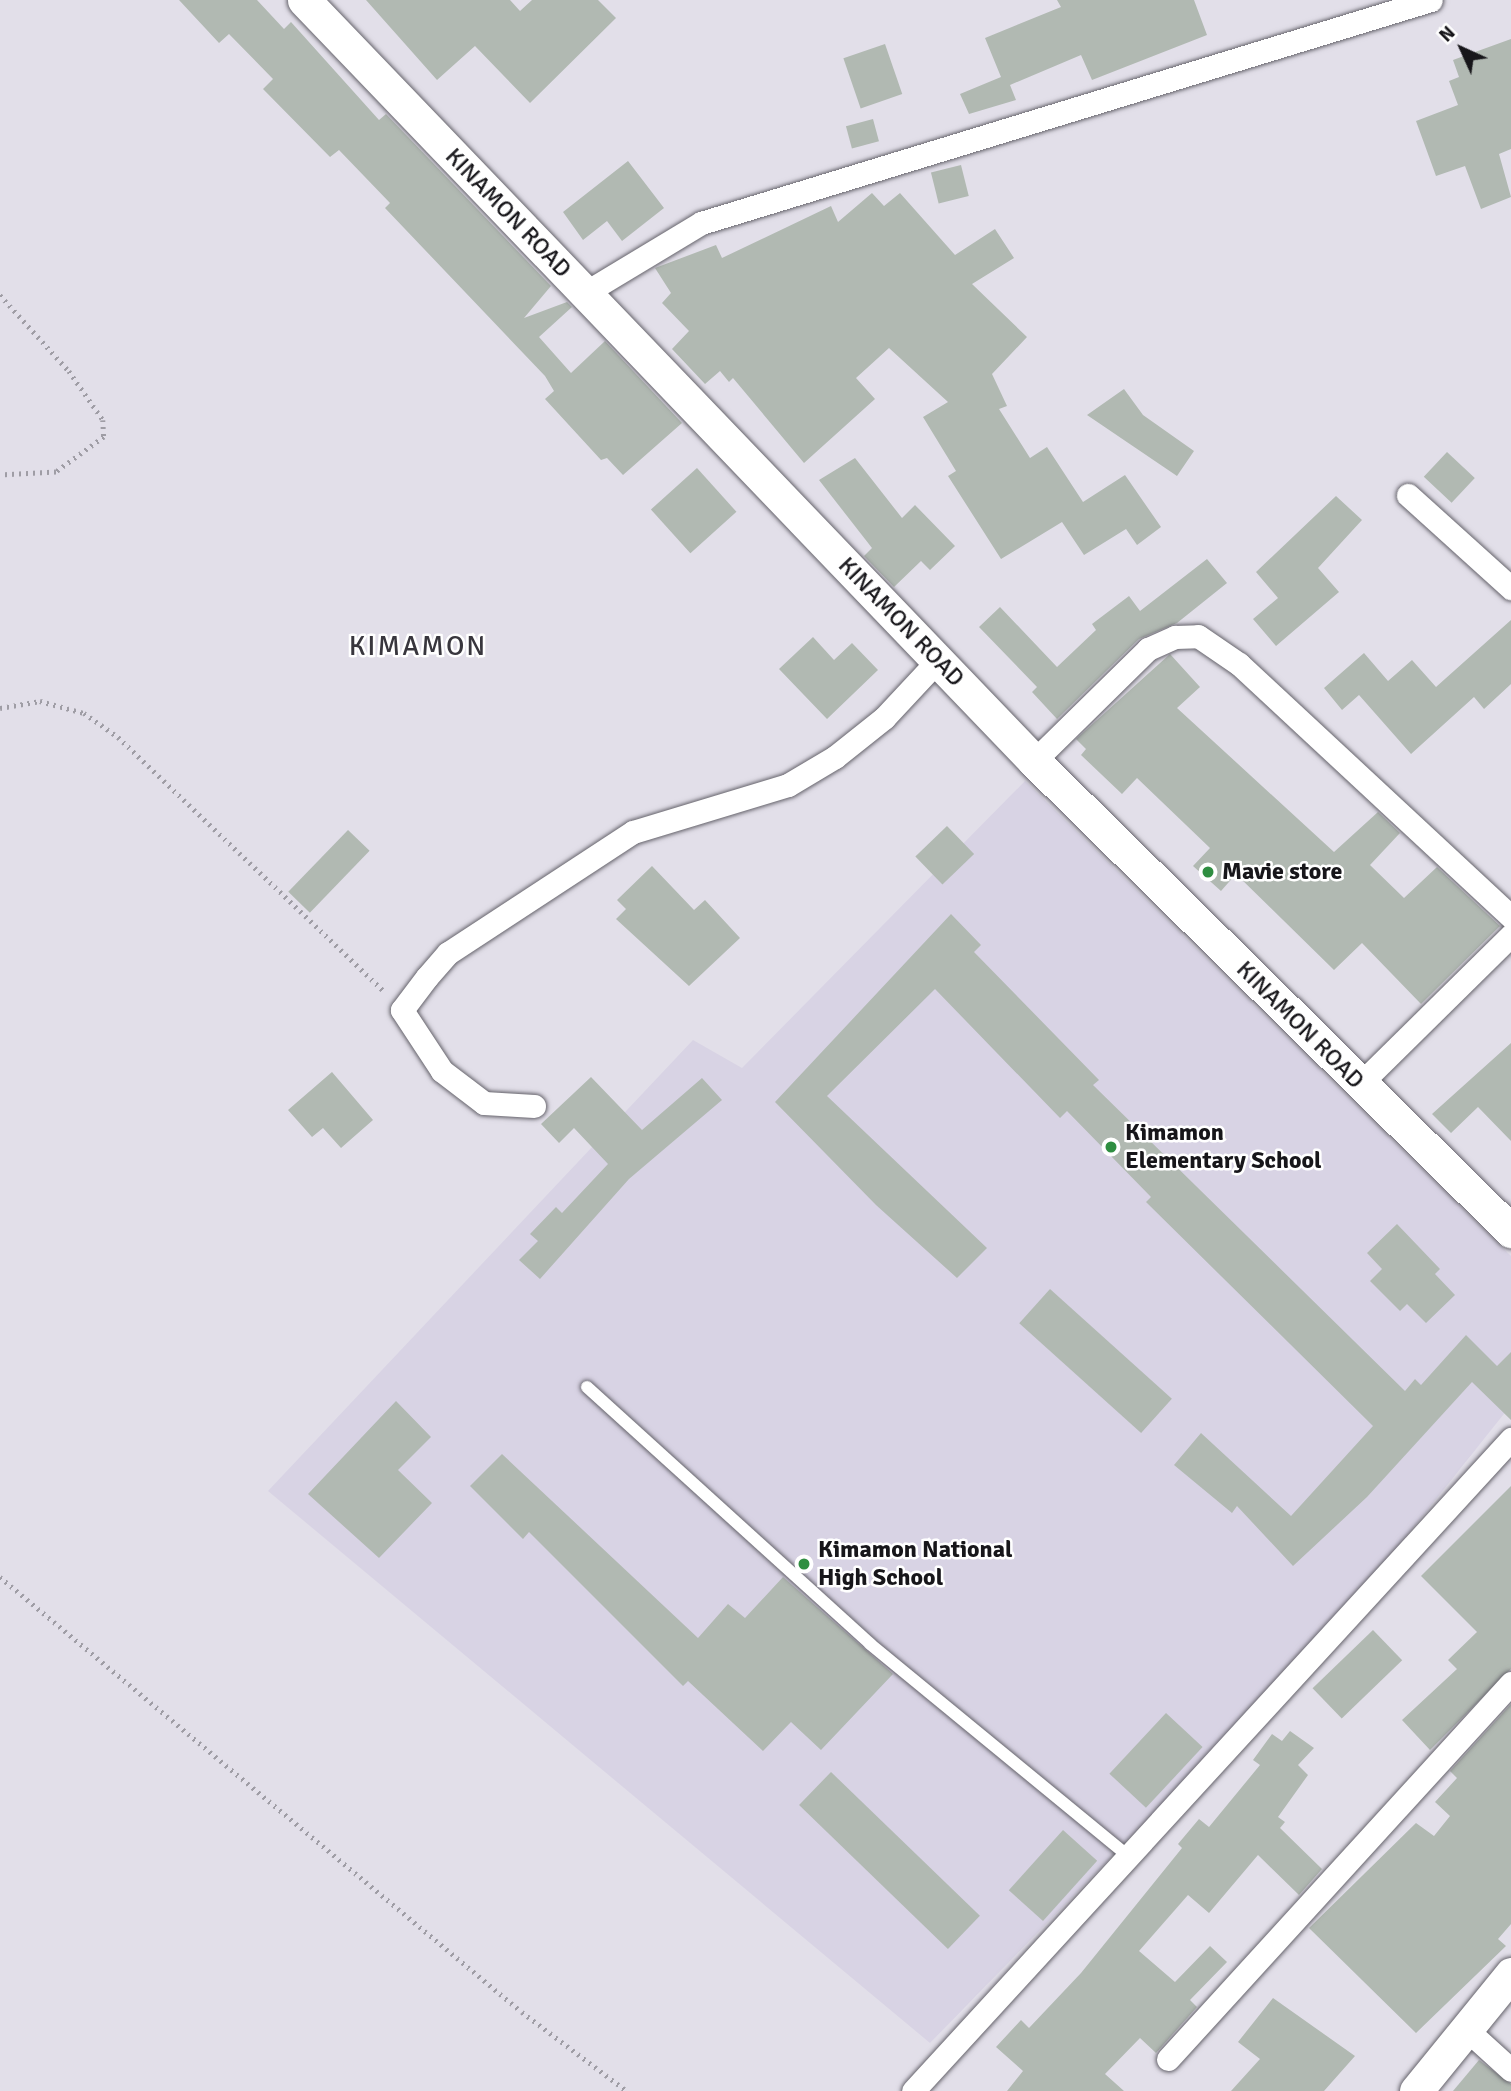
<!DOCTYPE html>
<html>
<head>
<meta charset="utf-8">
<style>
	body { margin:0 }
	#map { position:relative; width:1511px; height:2091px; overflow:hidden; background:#e2dfe9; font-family:Signika,sans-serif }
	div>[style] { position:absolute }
	.built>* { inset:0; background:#d8d3e4 }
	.building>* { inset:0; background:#b1b9b2; transform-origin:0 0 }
	.path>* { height:4.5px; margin-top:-2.25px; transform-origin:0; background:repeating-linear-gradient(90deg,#9f9da5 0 2px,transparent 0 7px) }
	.roads { filter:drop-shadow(0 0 2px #65636b) drop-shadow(0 0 2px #65636b) }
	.lane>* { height:12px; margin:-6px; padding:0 6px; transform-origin:6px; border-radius:6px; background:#fff }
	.street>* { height:23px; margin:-11.5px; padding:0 11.5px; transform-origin:11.5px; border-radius:11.5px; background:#fff }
	.secondary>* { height:33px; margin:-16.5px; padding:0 16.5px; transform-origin:16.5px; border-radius:16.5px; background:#fff }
	.dots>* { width:19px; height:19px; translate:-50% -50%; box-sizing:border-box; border:4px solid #fff; border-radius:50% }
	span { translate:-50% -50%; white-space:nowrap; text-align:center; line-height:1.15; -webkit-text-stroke:5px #fff; paint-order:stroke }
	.street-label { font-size:24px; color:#17161a }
	.poi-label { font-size:24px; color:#17161a; font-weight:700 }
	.left { translate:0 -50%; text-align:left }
	.quarter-label { font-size:28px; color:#38363d; letter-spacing:2px }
	.north { position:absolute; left:1427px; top:14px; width:70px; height:70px; -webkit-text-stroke:5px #fff; paint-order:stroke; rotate:315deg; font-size:19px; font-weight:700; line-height:28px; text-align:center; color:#17161a }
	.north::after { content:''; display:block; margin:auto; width:24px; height:32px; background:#17161a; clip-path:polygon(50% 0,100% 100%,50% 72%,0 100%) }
</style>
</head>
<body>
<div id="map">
	<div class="built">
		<i style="clip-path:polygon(1025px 781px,1511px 1256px,1511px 1405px,1327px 1636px,930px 2043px,268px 1491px,693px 1040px,742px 1068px)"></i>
	</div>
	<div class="building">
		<i style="clip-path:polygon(179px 0,257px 0,284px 29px,291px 22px,379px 120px,386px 114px,551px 286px,524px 318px,567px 302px,572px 307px,539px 337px,571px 373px,605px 341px,682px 423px,623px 475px,607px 458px,601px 460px,545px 399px,554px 391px,545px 376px,385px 208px,390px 203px,339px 150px,330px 157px,263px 89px,273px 79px,229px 34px,219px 43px)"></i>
		<i style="clip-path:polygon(366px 0,510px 0,520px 11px,532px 0,598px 0,616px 18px,530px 103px,475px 46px,437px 80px)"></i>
		<i style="clip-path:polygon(1057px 0,1194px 0,1207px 35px,1092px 80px,1081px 55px,1010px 85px,1016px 100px,969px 114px,960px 94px,1001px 77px,985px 38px,1061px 7px)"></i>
		<i style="clip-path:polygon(1511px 39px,1511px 149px,1499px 154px,1511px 197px,1481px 209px,1465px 166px,1436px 176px,1416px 121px,1458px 105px,1449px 81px,1459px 77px,1453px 60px)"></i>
		<i style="left:885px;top:44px;width:53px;height:44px;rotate:71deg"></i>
		<i style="left:873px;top:119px;width:23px;height:28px;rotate:75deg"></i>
		<i style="clip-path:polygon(628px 161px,664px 208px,622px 241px,607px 221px,583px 240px,563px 212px)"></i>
		<i style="left:961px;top:165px;width:32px;height:31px;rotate:76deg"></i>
		<i style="clip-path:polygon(872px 193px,884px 206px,900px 193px,955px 255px,995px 229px,1014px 258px,972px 284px,1027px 337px,992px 374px,1007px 406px,999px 409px,1030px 458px,1047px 447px,1083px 502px,1125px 475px,1161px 527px,1137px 545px,1126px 529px,1084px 555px,1062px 522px,1001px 559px,948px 476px,956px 471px,923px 417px,948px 402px,889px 348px,856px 378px,875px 399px,804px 463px,733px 378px,729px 382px,720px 371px,705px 384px,672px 349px,689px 331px,662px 303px,671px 293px,655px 268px,716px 245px,722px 258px,831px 206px,838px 222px)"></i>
		<i style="clip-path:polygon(1124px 389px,1143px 415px,1194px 451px,1177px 476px,1087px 415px)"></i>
		<i style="left:1447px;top:452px;width:38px;height:34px;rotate:43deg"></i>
		<i style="clip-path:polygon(855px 458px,902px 518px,915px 505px,955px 546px,930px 570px,921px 561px,894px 587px,864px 556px,872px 548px,819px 480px)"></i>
		<i style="left:697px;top:468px;width:59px;height:62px;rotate:48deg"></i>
		<i style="clip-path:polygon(1336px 496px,1362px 520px,1318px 568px,1339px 592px,1276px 646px,1253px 619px,1278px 598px,1256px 572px)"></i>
		<i style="clip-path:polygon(1207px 559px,1227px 583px,1177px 623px,1139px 639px,1057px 719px,1032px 692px,1037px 687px,979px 627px,1000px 607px,1057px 667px,1096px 630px,1092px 624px,1129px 596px,1140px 611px)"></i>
		<i style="clip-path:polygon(1511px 620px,1511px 684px,1484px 709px,1474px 697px,1411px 754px,1359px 695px,1342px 710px,1324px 688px,1364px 653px,1388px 681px,1412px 660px,1436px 687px)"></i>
		<i style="clip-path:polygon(813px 637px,834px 660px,852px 643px,878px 670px,827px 719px,779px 669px)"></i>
		<i style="clip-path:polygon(1170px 654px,1200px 687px,1177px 708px,1334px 852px,1378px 812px,1400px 833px,1370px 865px,1404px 898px,1437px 867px,1500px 926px,1421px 1004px,1362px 943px,1334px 970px,1236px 874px,1221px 891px,1193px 866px,1210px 848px,1137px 778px,1122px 794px,1081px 755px,1086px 749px,1076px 739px)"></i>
		<i style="left:947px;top:826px;width:39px;height:44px;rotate:46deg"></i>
		<i style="left:348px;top:830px;width:30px;height:86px;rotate:44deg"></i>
		<i style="clip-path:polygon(652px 866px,694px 910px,705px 900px,740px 938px,689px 986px,616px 919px,626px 909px,617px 900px)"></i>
		<i style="clip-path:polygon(951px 914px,981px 945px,974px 952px,1099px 1080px,1093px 1085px,1405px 1391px,1415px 1379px,1421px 1385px,1466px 1335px,1497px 1366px,1511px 1352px,1511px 1420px,1472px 1382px,1367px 1497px,1293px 1566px,1237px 1506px,1232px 1513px,1174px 1465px,1201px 1433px,1291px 1516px,1373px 1426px,1146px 1202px,1151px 1197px,1067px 1111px,1060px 1118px,935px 989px,827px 1096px,987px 1248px,957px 1278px,876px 1205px,775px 1102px)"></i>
		<i style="clip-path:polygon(1511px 1043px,1511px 1141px,1478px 1107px,1451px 1133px,1432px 1114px)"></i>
		<i style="clip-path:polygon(332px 1072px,373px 1120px,341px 1148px,323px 1128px,312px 1137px,288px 1110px)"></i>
		<i style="clip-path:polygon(591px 1077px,642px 1130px,702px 1078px,722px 1100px,629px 1179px,540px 1279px,519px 1260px,538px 1241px,530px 1234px,556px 1207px,562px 1213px,608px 1164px,574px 1128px,559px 1143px,541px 1124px)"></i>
		<i style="clip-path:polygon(1397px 1224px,1440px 1269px,1435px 1274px,1455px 1295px,1426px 1323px,1407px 1304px,1400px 1311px,1370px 1281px,1382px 1269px,1367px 1253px)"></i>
		<i style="left:1050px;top:1289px;width:164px;height:46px;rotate:42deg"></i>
		<i style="clip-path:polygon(396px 1401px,431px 1437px,398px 1470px,432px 1503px,379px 1558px,308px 1494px)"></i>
		<i style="clip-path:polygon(502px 1454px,698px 1638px,728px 1604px,745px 1618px,783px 1577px,893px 1674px,821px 1750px,791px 1722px,763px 1751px,688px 1681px,683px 1686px,529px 1532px,523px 1539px,470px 1486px)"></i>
		<i style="clip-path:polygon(1511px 1486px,1511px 1669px,1430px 1750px,1402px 1720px,1457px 1669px,1448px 1660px,1477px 1632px,1421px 1576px)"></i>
		<i style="left:1373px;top:1630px;width:42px;height:84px;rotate:46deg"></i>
		<i style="clip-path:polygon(1511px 1704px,1511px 1924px,1498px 1939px,1506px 1946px,1416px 2033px,1309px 1928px,1416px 1823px,1434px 1836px,1450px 1816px,1435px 1802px,1457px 1778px,1450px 1771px)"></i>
		<i style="left:1166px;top:1713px;width:50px;height:83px;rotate:43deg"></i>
		<i style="clip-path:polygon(1290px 1731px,1314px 1748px,1298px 1765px,1308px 1775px,1278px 1817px,1285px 1822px,1280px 1828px,1322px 1869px,1299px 1895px,1258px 1855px,1209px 1913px,1188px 1895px,1139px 1951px,1175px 1982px,1210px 1946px,1227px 1962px,1190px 2000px,1197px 2007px,1156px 2053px,1140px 2038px,1105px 2074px,1124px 2091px,1007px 2091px,1023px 2071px,996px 2047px,1021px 2020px,1029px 2028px,1081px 1973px,1182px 1848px,1178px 1844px,1199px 1819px,1209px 1827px,1260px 1765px,1253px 1760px,1272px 1734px,1282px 1741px)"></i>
		<i style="left:831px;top:1772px;width:207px;height:46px;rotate:44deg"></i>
		<i style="left:1063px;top:1830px;width:46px;height:81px;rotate:42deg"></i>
		<i style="clip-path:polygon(1273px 1998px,1355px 2056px,1324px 2091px,1231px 2091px,1260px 2059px,1238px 2042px)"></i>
		<i style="clip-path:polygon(1479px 2060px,1511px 2084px,1511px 2091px,1453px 2091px)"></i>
	</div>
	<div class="path">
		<i style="left:0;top:295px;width:103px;rotate:47.8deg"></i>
		<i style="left:69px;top:371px;width:60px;rotate:55.2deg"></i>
		<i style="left:103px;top:420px;width:17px;rotate:87deg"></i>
		<i style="left:104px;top:437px;width:59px;rotate:143.9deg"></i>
		<i style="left:56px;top:472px;width:56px;rotate:176.9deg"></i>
		<i style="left:0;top:708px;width:41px;rotate:-9.9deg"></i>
		<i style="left:40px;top:701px;width:46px;rotate:15.3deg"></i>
		<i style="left:84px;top:713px;width:42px;rotate:35.2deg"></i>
		<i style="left:118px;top:737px;width:368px;rotate:43.7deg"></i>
		<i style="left:0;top:1577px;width:679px;rotate:39.81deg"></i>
		<i style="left:522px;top:2012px;width:131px;rotate:37deg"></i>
	</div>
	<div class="roads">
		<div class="lane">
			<i style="left:587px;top:1387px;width:382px;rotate:42.2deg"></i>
			<i style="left:870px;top:1644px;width:333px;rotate:39.4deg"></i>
		</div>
		<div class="street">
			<i style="left:585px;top:293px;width:135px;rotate:-31.1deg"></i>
			<i style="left:701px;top:223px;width:763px;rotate:-16.99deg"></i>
			<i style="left:1408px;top:495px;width:139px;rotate:42.1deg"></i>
			<i style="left:1034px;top:761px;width:160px;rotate:-44.5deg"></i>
			<i style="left:1148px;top:649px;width:30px;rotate:-24deg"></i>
			<i style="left:1175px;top:637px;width:23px;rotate:-2deg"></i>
			<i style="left:1198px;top:636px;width:50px;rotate:34.3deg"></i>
			<i style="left:1239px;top:664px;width:371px;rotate:42.9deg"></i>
			<i style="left:1360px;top:1084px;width:212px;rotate:-44.6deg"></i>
			<i style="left:534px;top:1106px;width:50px;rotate:-176.6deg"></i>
			<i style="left:484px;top:1103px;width:53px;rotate:-142.7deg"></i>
			<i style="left:442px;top:1071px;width:73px;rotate:-123.3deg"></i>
			<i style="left:402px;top:1010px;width:41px;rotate:-52.9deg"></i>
			<i style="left:427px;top:977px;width:32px;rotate:-49deg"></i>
			<i style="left:448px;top:953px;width:221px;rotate:-33.2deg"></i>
			<i style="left:633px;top:832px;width:162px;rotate:-16.9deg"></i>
			<i style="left:788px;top:785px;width:55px;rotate:-30.8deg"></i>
			<i style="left:835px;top:757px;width:63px;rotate:-38.5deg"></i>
			<i style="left:884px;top:718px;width:79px;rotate:-47deg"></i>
			<i style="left:1466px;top:2029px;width:61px;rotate:42.3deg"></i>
			<i style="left:1168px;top:2059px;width:509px;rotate:-47.63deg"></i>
			<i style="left:913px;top:2091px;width:885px;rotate:-47.47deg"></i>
		</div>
		<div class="secondary">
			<i style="left:304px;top:0;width:1055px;rotate:46.19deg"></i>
			<i style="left:1034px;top:761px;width:670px;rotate:44.58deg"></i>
			<i style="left:1416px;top:2091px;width:151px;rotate:-50.9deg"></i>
		</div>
	</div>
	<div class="dots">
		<i style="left:1208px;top:872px;background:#2f8e41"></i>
		<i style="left:1111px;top:1147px;background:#2f8e41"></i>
		<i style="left:804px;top:1564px;background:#2f8e41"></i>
	</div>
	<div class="street-label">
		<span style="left:508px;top:213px;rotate:46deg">KINAMON ROAD</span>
		<span style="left:901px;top:622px;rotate:46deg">KINAMON ROAD</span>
		<span style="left:1300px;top:1025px;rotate:45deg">KINAMON ROAD</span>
	</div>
	<div class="poi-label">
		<span class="left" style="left:1222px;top:872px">Mavie store</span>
		<span class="left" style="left:1125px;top:1147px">Kimamon<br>Elementary School</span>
		<span class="left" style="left:818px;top:1564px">Kimamon National<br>High School</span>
	</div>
	<div class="quarter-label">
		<span style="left:418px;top:646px">KIMAMON</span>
	</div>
	<div class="north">N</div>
</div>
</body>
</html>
